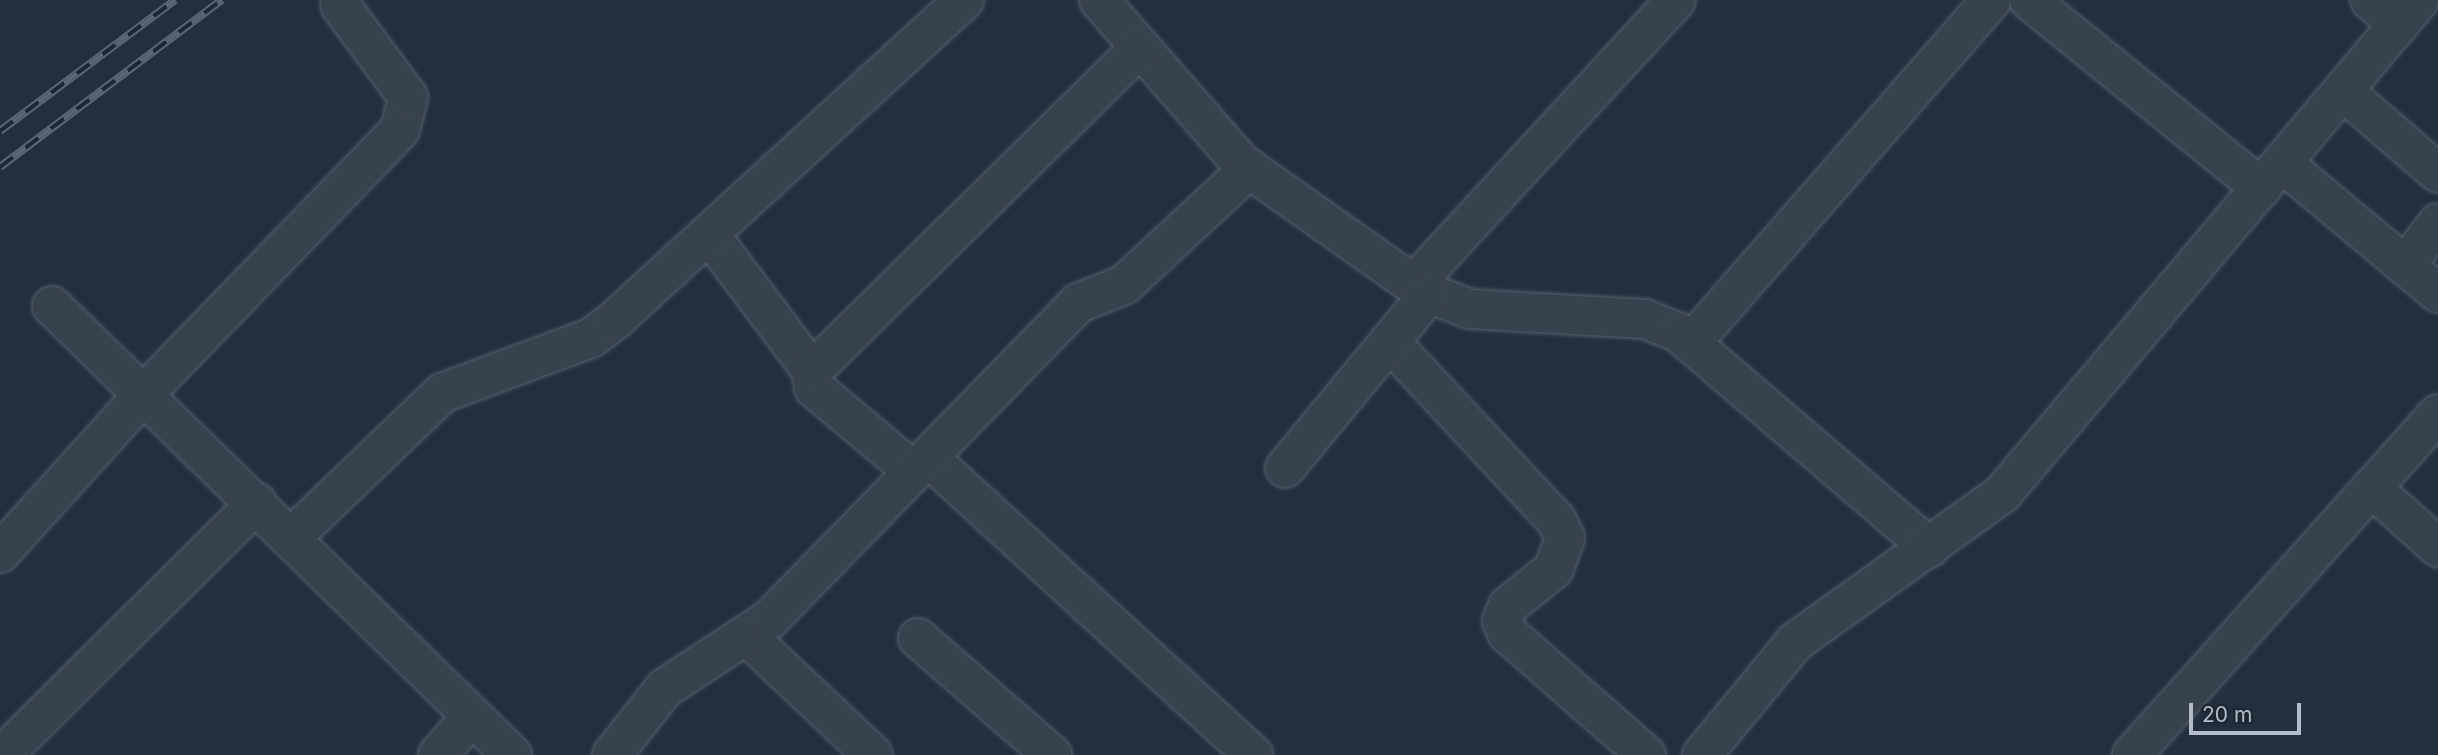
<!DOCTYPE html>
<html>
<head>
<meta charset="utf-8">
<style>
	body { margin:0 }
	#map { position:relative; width:2438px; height:755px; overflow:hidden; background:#242f3e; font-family:Inter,sans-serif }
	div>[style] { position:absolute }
	.roads { filter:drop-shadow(0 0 2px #565f6c) drop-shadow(0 0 2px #565f6c) }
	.minor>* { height:38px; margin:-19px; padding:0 19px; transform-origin:19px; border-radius:19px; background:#38414e }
	.rail>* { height:8px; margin-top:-4px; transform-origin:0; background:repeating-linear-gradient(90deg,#1d2633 0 16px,#5a6575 0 32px); box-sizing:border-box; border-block:2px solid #5a6575 }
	span { translate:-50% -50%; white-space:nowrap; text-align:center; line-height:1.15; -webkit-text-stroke:5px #1d2633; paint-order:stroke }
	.scale { position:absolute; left:2189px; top:703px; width:112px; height:32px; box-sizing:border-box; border:4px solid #b4bcc9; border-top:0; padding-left:9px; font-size:21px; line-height:24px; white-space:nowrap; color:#b4bcc9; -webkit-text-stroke:5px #1d2633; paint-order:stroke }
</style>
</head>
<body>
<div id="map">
	<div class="roads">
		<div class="minor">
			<i style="left:1099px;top:0;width:216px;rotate:48.9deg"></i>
			<i style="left:1241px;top:163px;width:220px;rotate:35.2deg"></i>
			<i style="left:1421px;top:290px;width:53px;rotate:21.2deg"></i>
			<i style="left:1470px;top:309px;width:175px;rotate:3.3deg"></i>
			<i style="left:1645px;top:319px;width:37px;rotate:22deg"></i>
			<i style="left:1679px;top:333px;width:330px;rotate:40.6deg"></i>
			<i style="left:2029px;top:0;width:299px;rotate:39deg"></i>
			<i style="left:2370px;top:0;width:38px;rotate:40deg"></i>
			<i style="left:2343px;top:91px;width:125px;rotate:40.8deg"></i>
			<i style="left:2282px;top:163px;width:203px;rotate:39.8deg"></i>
			<i style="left:709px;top:234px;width:171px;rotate:53.1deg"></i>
			<i style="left:2405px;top:266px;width:54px;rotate:-52.5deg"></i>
			<i style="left:1414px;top:284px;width:386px;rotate:-47.3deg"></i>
			<i style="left:52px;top:306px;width:643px;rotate:44.31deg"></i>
			<i style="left:1693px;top:341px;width:453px;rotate:-48.8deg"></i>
			<i style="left:1390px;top:342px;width:245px;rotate:47deg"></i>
			<i style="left:1557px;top:521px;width:19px;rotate:65deg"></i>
			<i style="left:1565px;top:538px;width:33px;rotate:110deg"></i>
			<i style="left:1554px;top:569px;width:59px;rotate:141.2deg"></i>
			<i style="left:1508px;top:606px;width:16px;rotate:112deg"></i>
			<i style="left:1502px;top:621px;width:13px;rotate:67deg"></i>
			<i style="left:1507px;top:633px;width:185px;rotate:41.3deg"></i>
			<i style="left:928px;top:457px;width:441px;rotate:42.5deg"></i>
			<i style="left:1285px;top:468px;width:226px;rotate:-50.4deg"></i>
			<i style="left:913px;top:471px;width:129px;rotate:-140deg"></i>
			<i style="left:814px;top:388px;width:17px;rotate:-97deg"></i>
			<i style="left:812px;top:371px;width:461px;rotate:-44.6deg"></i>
			<i style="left:2372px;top:488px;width:89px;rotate:41.8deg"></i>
			<i style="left:292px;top:537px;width:208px;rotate:-43.8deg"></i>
			<i style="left:442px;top:393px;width:159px;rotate:-20.3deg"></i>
			<i style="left:591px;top:338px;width:31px;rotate:-37deg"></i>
			<i style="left:616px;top:319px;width:472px;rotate:-42.5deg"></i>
			<i style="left:0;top:553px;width:215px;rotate:-47.8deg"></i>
			<i style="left:144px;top:394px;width:368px;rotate:-45.9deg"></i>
			<i style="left:400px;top:130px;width:34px;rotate:-76deg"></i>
			<i style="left:408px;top:97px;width:114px;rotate:-126.5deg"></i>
			<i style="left:749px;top:638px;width:170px;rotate:43.3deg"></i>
			<i style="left:918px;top:638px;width:178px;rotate:41.1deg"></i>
			<i style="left:3px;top:755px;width:358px;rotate:-44.8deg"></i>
			<i style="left:438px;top:755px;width:52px;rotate:-48.9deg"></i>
			<i style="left:612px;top:755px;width:85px;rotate:-51.7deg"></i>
			<i style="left:665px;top:688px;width:126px;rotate:-33.3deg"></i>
			<i style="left:770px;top:619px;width:441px;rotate:-45.7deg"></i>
			<i style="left:1078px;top:303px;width:49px;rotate:-21.4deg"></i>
			<i style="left:1124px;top:285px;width:171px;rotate:-42.9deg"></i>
			<i style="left:1702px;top:755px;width:146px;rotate:-50.5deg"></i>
			<i style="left:1795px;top:642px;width:254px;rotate:-35.6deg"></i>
			<i style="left:2002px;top:494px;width:646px;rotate:-49.83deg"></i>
			<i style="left:2132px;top:755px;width:458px;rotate:-48.1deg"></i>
		</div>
	</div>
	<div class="rail">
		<i style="left:0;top:131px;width:219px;rotate:-36.8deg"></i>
		<i style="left:0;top:167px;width:278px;rotate:-37deg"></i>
	</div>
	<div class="scale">20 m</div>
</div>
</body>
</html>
